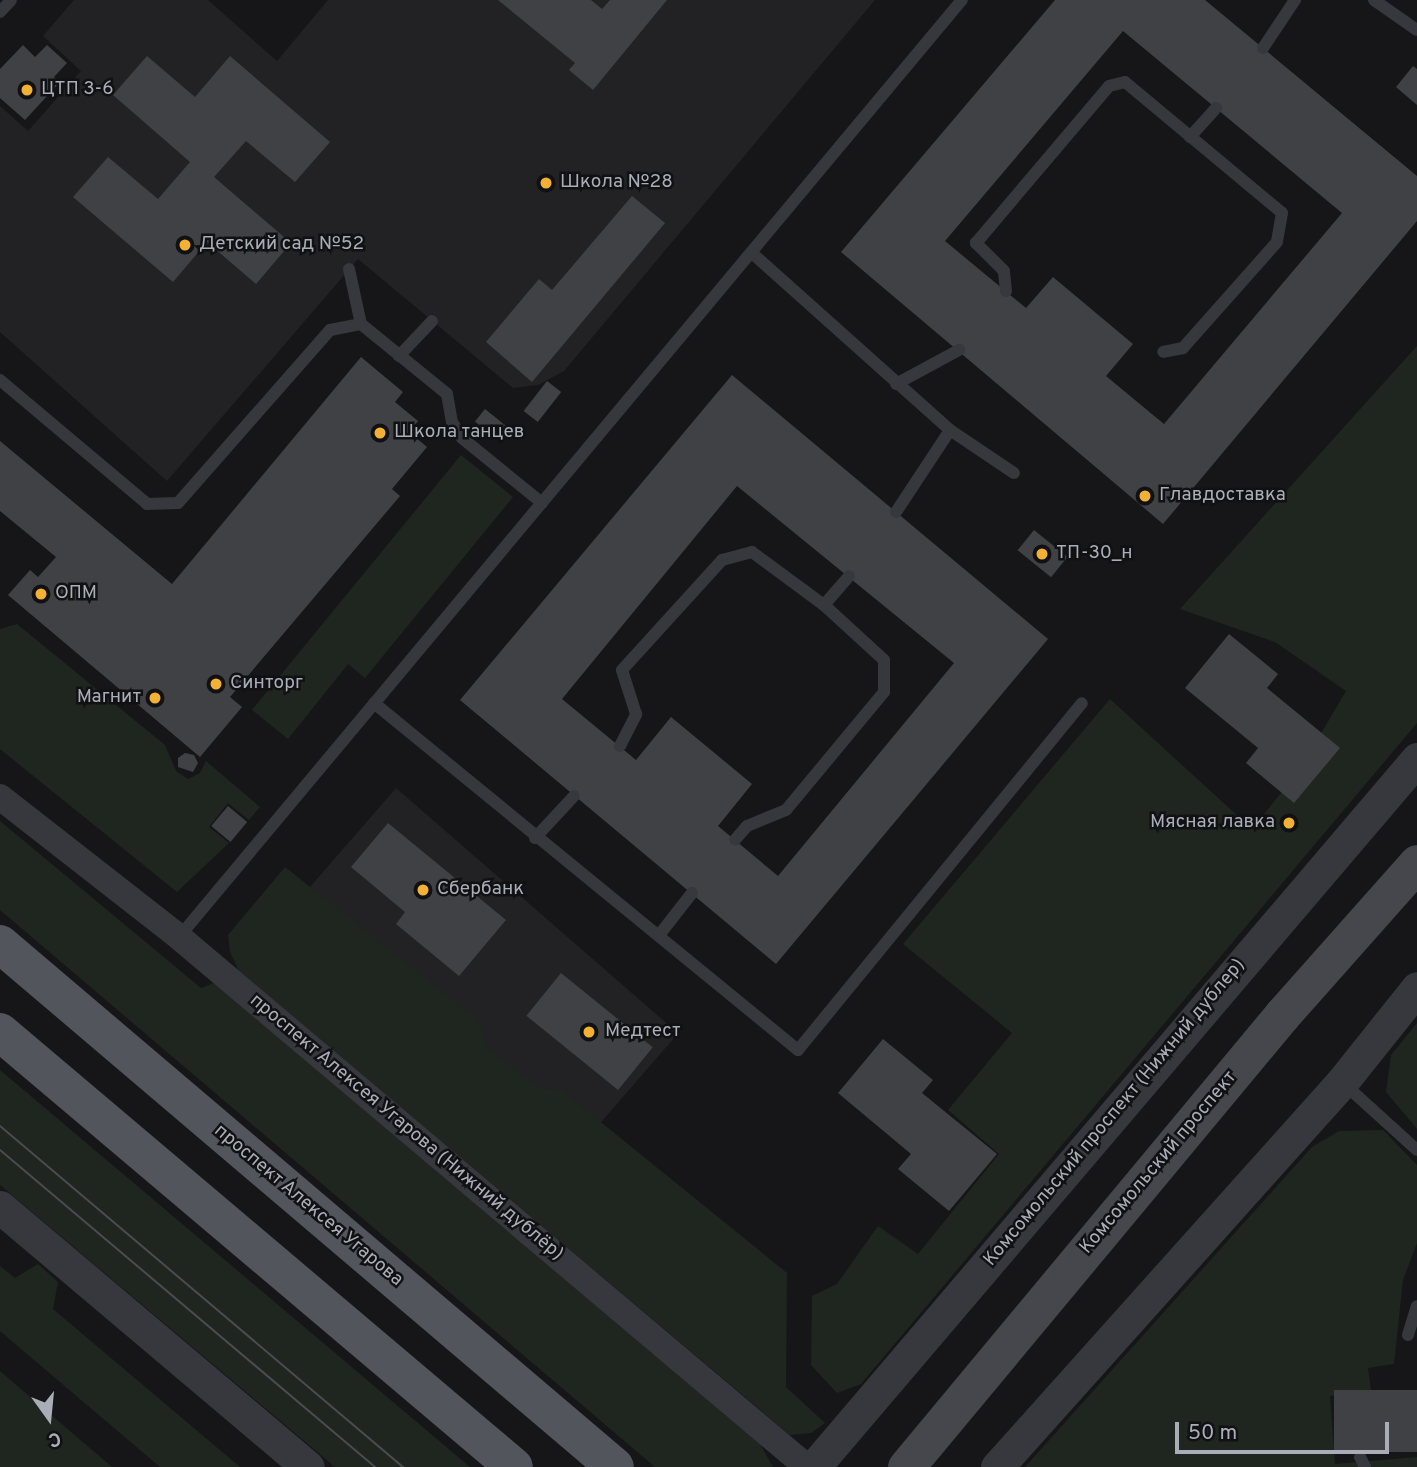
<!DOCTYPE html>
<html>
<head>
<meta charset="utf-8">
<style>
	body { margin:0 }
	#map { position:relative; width:1417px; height:1467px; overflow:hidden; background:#161618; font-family:Overpass,sans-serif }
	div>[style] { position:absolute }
	.built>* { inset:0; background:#222225; transform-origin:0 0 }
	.green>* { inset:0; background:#1e261f }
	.building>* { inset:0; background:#404145; transform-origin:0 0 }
	.service>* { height:12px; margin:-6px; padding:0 6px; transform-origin:6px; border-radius:6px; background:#37383d }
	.minor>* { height:26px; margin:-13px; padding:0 13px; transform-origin:13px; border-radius:13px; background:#37383d }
	.tertiary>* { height:33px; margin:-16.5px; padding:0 16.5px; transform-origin:16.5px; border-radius:16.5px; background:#37383d }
	.secondary>* { height:37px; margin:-18.5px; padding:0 18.5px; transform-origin:18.5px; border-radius:18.5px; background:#45474d }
	.primary>* { height:38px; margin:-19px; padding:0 19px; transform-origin:19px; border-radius:19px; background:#53555c }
	.tram>* { height:2px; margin:-1px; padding:0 1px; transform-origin:1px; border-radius:1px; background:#4a4c52 }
	.dots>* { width:19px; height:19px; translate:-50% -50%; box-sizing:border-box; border:4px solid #111113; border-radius:50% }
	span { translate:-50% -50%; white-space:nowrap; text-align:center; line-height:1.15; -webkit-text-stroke:5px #111113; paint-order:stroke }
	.poi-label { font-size:19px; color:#a8adb8 }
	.left { translate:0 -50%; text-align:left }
	.right { translate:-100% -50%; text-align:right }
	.street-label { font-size:19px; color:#a8adb8 }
	.north { position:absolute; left:14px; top:1383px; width:70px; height:70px; -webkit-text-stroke:5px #111113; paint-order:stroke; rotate:165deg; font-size:19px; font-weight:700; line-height:28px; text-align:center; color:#a8adb8 }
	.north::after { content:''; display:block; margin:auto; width:24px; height:32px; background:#a8adb8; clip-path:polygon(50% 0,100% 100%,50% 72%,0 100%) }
	.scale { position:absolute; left:1175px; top:1422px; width:214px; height:32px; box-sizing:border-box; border:4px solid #a8adb8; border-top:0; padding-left:9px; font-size:21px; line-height:24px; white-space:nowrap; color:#a8adb8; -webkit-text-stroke:5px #111113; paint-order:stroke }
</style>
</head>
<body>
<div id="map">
	<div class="built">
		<i style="clip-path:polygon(74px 0,208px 0,277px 61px,328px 0,875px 0,564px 371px,538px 385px,513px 388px,358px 259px,167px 481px,0 332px,0 106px,28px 131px,81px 71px,43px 36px)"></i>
		<i style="left:396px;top:788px;width:374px;height:140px;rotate:41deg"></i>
	</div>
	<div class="green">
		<i style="clip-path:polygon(1417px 346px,1417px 723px,861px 1384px,837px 1393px,811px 1365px,812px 1296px,837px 1284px,878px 1226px,918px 1254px,999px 1154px,948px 1110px,1012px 1033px,903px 944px,1110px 699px,1252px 829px,1300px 769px,1346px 691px,1275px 642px,1180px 609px)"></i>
		<i style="clip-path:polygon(461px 455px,513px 497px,365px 678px,348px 664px,288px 739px,252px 710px)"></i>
		<i style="clip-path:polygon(17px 624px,165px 745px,176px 771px,188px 779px,200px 773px,206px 761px,260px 807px,249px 820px,228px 803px,209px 827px,229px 843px,177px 892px,0 749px,0 629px)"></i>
		<i style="clip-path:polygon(0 821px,201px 988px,214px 983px,760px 1444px,773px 1467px,655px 1467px,0 910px)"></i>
		<i style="clip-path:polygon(285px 867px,477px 1019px,488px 1049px,542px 1090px,560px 1089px,787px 1273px,786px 1387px,825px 1423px,811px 1433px,790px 1435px,239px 971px,230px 952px,228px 935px)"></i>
		<i style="clip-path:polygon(1417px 1023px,1417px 1129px,1386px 1092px,1391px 1055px)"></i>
		<i style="clip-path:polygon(0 1070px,470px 1467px,335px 1467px,0 1185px)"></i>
		<i style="clip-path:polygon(1383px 1130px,1417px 1165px,1417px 1243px,1403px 1280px,1394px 1364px,1368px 1368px,1371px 1390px,1330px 1396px,1335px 1464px,1417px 1457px,1417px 1467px,1025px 1467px,1312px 1147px,1339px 1131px)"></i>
		<i style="clip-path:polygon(38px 1264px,58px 1282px,53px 1309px,240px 1467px,160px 1467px,0 1331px,0 1266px,15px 1278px)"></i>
		<i style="clip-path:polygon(0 1371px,112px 1467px,0 1467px)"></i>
	</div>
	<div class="building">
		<i style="clip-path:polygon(498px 0,591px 0,602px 9px,610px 0,667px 0,593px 90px,569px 70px,575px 63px)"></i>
		<i style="clip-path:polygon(evenodd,1055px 0,1205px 0,1417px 176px,1417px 221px,1163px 524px,841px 252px,1055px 0,1123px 31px,1342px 213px,1164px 424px,1106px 376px,1133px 344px,1053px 277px,1026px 308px,945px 241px,1123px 31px)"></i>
		<i style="clip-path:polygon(23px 45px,35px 57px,47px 45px,67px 63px,54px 77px,60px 82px,25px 120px,0 98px,0 69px)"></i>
		<i style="clip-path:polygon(147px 56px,195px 97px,230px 56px,330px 142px,295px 182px,246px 141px,214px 177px,291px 243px,256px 284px,207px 242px,173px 282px,73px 197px,108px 157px,158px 199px,190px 162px,113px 95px)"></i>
		<i style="clip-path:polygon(1413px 66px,1417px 69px,1417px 105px,1396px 87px)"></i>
		<i style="clip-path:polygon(632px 196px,665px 223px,532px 382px,486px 342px,539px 279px,552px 290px)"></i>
		<i style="clip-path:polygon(361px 357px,403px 392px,395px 402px,418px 421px,409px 432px,427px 447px,392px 489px,400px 496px,230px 697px,242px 707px,200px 757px,8px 595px,30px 570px,38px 577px,56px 557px,0 511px,0 441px,172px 584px)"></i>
		<i style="clip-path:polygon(evenodd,732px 375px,1048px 639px,776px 964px,460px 700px,732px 375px,737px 486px,954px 663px,778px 876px,718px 826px,752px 784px,671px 717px,636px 760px,562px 699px,737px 486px)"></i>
		<i style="left:547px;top:381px;width:18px;height:38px;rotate:38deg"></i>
		<i style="left:485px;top:409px;width:26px;height:16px;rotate:39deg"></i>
		<i style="left:1034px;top:530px;width:43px;height:26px;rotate:39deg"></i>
		<i style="clip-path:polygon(1229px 634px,1278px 674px,1267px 688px,1340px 748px,1294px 803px,1246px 763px,1258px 748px,1185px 688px)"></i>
		<i style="clip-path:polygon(185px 753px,194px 755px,198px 763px,193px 772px,178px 767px,178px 758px)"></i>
		<i style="left:228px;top:806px;width:25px;height:26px;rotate:40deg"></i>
		<i style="clip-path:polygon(388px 823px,506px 920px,459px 976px,396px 924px,405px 912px,351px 867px)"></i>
		<i style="left:561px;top:973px;width:118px;height:55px;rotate:39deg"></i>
		<i style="clip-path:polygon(883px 1039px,933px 1080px,922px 1093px,997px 1154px,949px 1211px,898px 1169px,911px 1154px,838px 1093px)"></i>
		<i style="left:1417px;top:1390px;width:62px;height:83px;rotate:90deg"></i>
	</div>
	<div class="service">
		<i style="left:1374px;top:0;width:52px;rotate:34.9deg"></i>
		<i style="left:0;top:12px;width:16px;rotate:-47deg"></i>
		<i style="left:1263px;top:48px;width:58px;rotate:-56.3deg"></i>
		<i style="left:1190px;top:137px;width:39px;rotate:-48deg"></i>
		<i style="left:752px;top:253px;width:266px;rotate:41.8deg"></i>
		<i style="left:950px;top:430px;width:77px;rotate:33.9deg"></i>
		<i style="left:349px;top:269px;width:56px;rotate:77.7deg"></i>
		<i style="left:1006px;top:291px;width:20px;rotate:-96deg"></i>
		<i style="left:1004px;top:271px;width:40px;rotate:-135deg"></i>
		<i style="left:976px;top:243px;width:206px;rotate:-49.7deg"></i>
		<i style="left:1109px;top:86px;width:16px;rotate:-14deg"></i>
		<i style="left:1125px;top:82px;width:204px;rotate:39.8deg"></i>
		<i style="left:1282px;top:213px;width:29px;rotate:100deg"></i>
		<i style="left:1277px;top:242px;width:142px;rotate:131.6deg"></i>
		<i style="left:1183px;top:348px;width:20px;rotate:169deg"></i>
		<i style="left:399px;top:356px;width:48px;rotate:-46.7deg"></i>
		<i style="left:0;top:380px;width:192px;rotate:40.1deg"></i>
		<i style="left:147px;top:504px;width:31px;rotate:-2deg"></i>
		<i style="left:178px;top:503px;width:230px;rotate:-48.7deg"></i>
		<i style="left:330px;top:330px;width:32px;rotate:-11deg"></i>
		<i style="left:361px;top:324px;width:111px;rotate:39.1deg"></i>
		<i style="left:447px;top:394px;width:28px;rotate:80deg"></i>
		<i style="left:452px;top:422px;width:19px;rotate:58deg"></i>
		<i style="left:462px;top:438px;width:103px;rotate:39.1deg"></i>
		<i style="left:896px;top:384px;width:72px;rotate:-28.4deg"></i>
		<i style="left:896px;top:512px;width:98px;rotate:-56.6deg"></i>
		<i style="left:824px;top:605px;width:38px;rotate:-49deg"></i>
		<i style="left:374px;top:703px;width:548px;rotate:39.3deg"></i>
		<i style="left:798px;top:1050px;width:448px;rotate:-50.7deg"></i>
		<i style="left:620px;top:746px;width:36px;rotate:-63deg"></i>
		<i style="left:636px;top:714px;width:46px;rotate:-107.7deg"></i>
		<i style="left:622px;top:670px;width:149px;rotate:-47.7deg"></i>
		<i style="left:722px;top:560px;width:31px;rotate:-15deg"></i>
		<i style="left:752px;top:552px;width:89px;rotate:36.4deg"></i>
		<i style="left:824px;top:605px;width:81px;rotate:42.5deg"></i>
		<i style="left:884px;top:660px;width:32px;rotate:90deg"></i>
		<i style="left:884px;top:692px;width:153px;rotate:129.7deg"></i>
		<i style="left:786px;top:810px;width:42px;rotate:157.7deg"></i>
		<i style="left:747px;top:826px;width:18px;rotate:131deg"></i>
		<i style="left:535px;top:838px;width:57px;rotate:-47.1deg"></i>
		<i style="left:660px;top:934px;width:52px;rotate:-52deg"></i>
		<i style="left:179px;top:937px;width:1221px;rotate:-50.12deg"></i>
		<i style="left:1342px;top:1082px;width:101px;rotate:42.2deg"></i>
		<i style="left:1408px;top:1335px;width:30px;rotate:-73deg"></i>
		<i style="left:1360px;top:1457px;width:11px;rotate:63deg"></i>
	</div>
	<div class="minor">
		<i style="left:0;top:797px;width:227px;rotate:38deg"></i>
		<i style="left:179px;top:937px;width:822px;rotate:40.16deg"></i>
	</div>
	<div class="tertiary">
		<i style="left:0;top:1207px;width:403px;rotate:40.2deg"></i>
		<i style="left:814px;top:1467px;width:930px;rotate:-49.58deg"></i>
		<i style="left:997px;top:1467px;width:517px;rotate:-48.14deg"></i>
		<i style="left:1342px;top:1082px;width:120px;rotate:-51.4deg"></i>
	</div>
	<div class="secondary">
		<i style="left:906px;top:1467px;width:588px;rotate:-50.24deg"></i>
		<i style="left:1282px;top:1015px;width:203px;rotate:-48.4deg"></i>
	</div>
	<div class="primary">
		<i style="left:0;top:944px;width:807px;rotate:40.38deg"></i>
		<i style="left:0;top:1032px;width:673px;rotate:40.24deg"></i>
	</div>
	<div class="tram">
		<i style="left:0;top:1126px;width:528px;rotate:40.24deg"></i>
		<i style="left:0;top:1150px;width:491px;rotate:40.2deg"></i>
	</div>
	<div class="dots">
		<i style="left:27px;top:90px;background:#f2b134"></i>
		<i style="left:546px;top:183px;background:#f2b134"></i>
		<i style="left:185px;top:245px;background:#f2b134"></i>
		<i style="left:380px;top:433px;background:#f2b134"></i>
		<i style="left:1145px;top:496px;background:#f2b134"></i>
		<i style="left:1042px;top:554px;background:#f2b134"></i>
		<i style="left:41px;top:594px;background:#f2b134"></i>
		<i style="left:216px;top:684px;background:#f2b134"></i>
		<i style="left:155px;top:698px;background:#f2b134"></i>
		<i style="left:1289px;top:823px;background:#f2b134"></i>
		<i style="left:423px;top:890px;background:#f2b134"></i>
		<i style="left:589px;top:1032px;background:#f2b134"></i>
	</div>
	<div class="poi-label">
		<span class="left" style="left:41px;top:90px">ЦТП 3-6</span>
		<span class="left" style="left:560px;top:183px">Школа №28</span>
		<span class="left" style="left:199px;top:245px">Детский сад №52</span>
		<span class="left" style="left:394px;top:433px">Школа танцев</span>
		<span class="left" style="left:1159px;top:496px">Главдоставка</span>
		<span class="left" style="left:1056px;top:554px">ТП-30_н</span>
		<span class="left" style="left:55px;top:594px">ОПМ</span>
		<span class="left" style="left:230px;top:684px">Синторг</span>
		<span class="right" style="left:141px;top:698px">Магнит</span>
		<span class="right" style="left:1275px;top:823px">Мясная лавка</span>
		<span class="left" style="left:437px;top:890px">Сбербанк</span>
		<span class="left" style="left:605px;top:1032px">Медтест</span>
	</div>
	<div class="street-label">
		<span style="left:1115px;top:1113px;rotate:-50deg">Комсомольский проспект (Нижний дублер)</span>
		<span style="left:406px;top:1128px;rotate:40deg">проспект Алексея Угарова (Нижний дублёр)</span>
		<span style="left:1159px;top:1163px;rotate:-50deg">Комсомольский проспект</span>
		<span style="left:308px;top:1206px;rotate:40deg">проспект Алексея Угарова</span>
	</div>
	<div class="north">С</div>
	<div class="scale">50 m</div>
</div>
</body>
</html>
